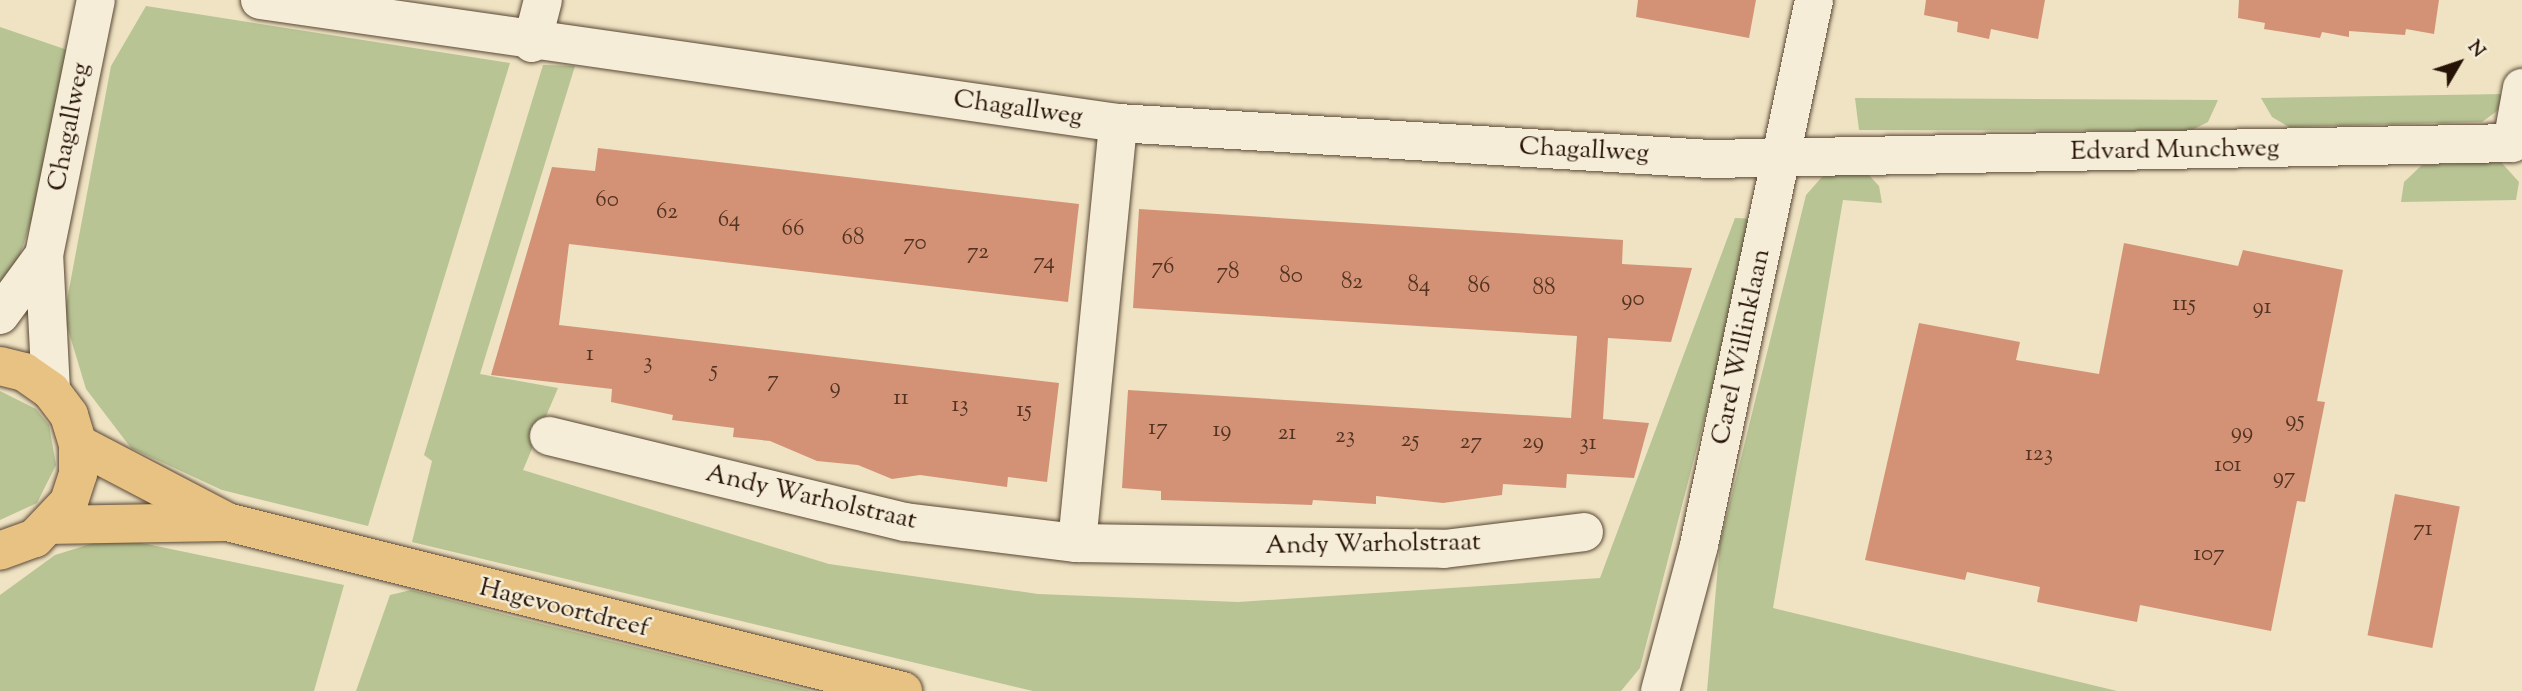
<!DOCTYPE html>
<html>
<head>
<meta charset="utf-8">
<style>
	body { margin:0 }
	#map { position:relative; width:2522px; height:691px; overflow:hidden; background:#efe3c3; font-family:"Sorts Mill Goudy",serif }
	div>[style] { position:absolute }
	.green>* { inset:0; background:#b8c494 }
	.building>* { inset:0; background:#d39275; transform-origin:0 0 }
	.roads { filter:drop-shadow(0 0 2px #594735) drop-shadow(0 0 2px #594735) }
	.minor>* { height:38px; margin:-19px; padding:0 19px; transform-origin:19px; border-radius:19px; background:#f5edd8 }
	.major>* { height:38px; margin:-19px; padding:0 19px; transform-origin:19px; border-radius:19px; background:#e8c282 }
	span { translate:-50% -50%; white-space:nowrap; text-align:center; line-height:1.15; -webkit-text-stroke:5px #f5edd8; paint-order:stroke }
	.number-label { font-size:23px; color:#523322 }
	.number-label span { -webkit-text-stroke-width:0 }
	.street-label { font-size:26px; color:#271306 }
	.north { position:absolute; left:2424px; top:28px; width:70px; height:70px; -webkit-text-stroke:5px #f5edd8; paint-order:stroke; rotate:51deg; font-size:19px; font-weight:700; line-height:28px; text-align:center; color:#271306 }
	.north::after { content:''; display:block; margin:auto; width:24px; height:32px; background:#271306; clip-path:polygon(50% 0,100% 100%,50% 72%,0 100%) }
</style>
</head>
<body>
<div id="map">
	<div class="green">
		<i style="clip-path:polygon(146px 6px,510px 63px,368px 526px,222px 490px,131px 448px,86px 389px,64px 316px,111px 66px)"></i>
		<i style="clip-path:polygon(0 27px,85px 56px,18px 261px,0 284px)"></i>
		<i style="clip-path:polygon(543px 65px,575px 66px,480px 374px,558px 388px,523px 470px,829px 564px,1038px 594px,1238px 602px,1600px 578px,1735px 218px,1756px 219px,1640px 668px,1621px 691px,1033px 691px,412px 542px,432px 461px,424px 455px)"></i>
		<i style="clip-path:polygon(2505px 94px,2497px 111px,2482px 122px,2289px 127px,2272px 117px,2261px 98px)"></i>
		<i style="clip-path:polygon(1855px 98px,2218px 100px,2208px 122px,2190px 131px,1859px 130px)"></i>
		<i style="clip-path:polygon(2501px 162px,2519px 182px,2516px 200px,2401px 202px,2404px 182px,2422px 165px)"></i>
		<i style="clip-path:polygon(1846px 166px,1867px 173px,1879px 186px,1882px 203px,1843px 200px,1773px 608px,2117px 691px,1707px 691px,1720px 543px,1806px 195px,1822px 177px)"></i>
		<i style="clip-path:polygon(0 391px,36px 409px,49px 425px,56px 465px,37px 503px,0 520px)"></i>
		<i style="clip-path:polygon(113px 537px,344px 585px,314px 691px,0 691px,0 595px,55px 555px)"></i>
		<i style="clip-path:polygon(411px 590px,510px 616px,811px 691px,356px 691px,390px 595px)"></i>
	</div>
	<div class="building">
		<i style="clip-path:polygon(1638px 0,1756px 0,1749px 38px,1636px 17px)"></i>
		<i style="clip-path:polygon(1926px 0,2045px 0,2038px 39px,1991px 29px,1989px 39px,1957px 32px,1958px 22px,1924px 15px)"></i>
		<i style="clip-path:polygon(2239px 0,2439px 0,2434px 34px,2406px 29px,2405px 35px,2349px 31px,2349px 37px,2322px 32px,2320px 38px,2264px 29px,2265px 23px,2238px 18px)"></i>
		<i style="clip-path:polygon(598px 148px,1079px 204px,1068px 302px,569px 244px,559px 325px,1059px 383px,1047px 482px,1008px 477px,1007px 487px,920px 475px,892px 479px,858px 465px,817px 461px,770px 441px,733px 437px,734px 428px,672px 420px,673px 415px,611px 402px,612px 389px,491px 375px,552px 167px,595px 171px)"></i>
		<i style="clip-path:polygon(1139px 209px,1623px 240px,1622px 264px,1692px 268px,1671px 342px,1608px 338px,1603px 419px,1649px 423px,1634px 478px,1567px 474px,1566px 488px,1503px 484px,1502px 495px,1443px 503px,1376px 496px,1376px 504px,1313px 500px,1312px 505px,1161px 500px,1161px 491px,1122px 488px,1128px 390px,1571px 418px,1577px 336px,1133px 308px)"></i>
		<i style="clip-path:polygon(2124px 243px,2238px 266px,2243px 250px,2343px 270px,2317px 401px,2325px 402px,2305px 502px,2297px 501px,2271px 631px,2140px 605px,2137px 622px,2037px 602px,2040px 587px,1967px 572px,1965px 580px,1865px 560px,1919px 323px,2020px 342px,2016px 360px,2099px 374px)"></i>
		<i style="left:2395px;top:494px;width:66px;height:144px;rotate:11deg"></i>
	</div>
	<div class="roads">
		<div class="minor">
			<i style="left:260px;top:0;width:867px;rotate:8.16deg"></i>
			<i style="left:1118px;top:123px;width:593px;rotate:3.48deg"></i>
			<i style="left:1710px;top:159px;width:802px;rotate:-1.14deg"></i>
			<i style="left:2512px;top:143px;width:56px;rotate:-79.7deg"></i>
			<i style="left:532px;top:43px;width:44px;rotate:-75.7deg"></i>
			<i style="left:0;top:315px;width:74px;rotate:-53.7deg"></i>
			<i style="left:51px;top:391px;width:136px;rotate:-92.9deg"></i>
			<i style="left:44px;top:255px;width:260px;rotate:-78.5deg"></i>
			<i style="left:549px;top:436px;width:366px;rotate:13.6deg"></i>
			<i style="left:905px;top:522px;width:173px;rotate:7deg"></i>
			<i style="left:1077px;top:543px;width:367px;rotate:0.9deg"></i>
			<i style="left:1444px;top:549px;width:141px;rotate:-6.9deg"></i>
			<i style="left:1077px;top:543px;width:422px;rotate:-84.4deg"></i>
			<i style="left:1660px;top:691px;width:151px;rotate:-75deg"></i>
			<i style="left:1699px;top:545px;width:557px;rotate:-78.08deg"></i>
		</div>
		<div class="major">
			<i style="left:0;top:366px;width:25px;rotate:14deg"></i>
			<i style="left:24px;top:372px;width:33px;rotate:35deg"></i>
			<i style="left:51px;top:391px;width:30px;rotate:53deg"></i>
			<i style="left:69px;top:415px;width:30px;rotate:73deg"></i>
			<i style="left:78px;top:444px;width:30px;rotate:90deg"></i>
			<i style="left:78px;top:474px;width:29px;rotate:108deg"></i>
			<i style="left:69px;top:502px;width:50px;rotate:133.4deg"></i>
			<i style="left:35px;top:538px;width:37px;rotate:160deg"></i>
			<i style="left:78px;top:444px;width:168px;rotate:27.6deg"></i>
			<i style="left:227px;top:522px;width:697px;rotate:14.04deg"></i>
			<i style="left:51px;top:525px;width:171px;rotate:-1deg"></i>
		</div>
	</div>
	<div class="number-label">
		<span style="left:607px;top:201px">60</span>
		<span style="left:667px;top:213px">62</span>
		<span style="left:729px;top:221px">64</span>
		<span style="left:793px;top:230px">66</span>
		<span style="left:853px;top:239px">68</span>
		<span style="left:915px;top:244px">70</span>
		<span style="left:978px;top:253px">72</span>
		<span style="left:1044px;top:263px">74</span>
		<span style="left:1163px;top:268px">76</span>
		<span style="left:1228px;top:273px">78</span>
		<span style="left:1291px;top:277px">80</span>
		<span style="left:1352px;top:283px">82</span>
		<span style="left:1419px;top:286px">84</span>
		<span style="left:1479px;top:287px">86</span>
		<span style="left:1544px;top:289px">88</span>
		<span style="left:1633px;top:300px">90</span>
		<span style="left:2184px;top:305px">115</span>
		<span style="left:2262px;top:308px">91</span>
		<span style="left:590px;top:355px">1</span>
		<span style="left:648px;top:363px">3</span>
		<span style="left:714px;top:371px">5</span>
		<span style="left:773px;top:381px">7</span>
		<span style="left:835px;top:388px">9</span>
		<span style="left:901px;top:399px">11</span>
		<span style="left:960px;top:406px">13</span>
		<span style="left:1024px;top:411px">15</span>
		<span style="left:2295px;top:421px">95</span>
		<span style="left:1158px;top:429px">17</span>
		<span style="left:1222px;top:431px">19</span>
		<span style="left:2242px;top:433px">99</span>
		<span style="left:1287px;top:434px">21</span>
		<span style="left:1345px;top:437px">23</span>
		<span style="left:1410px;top:441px">25</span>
		<span style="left:1471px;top:443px">27</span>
		<span style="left:1533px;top:443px">29</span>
		<span style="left:1588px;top:444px">31</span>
		<span style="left:2039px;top:455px">123</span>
		<span style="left:2228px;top:466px">101</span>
		<span style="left:2284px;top:478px">97</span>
		<span style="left:2423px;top:530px">71</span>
		<span style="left:2209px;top:555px">107</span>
	</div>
	<div class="street-label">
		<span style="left:1018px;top:109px;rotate:8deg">Chagallweg</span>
		<span style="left:70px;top:127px;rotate:-79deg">Chagallweg</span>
		<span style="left:1584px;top:151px;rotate:3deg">Chagallweg</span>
		<span style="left:2175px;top:151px;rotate:-1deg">Edvard Munchweg</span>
		<span style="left:1742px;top:347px;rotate:-78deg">Carel Willinklaan</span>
		<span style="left:811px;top:498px;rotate:13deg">Andy Warholstraat</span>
		<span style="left:1373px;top:545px;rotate:-1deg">Andy Warholstraat</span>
		<span style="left:564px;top:609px;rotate:14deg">Hagevoortdreef</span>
	</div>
	<div class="north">N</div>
</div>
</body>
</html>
